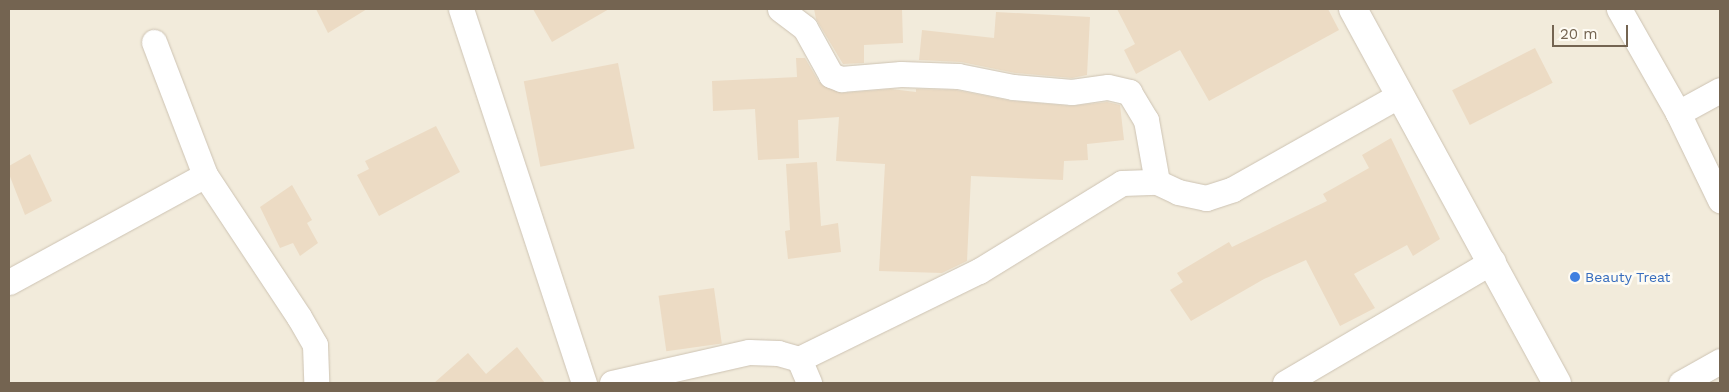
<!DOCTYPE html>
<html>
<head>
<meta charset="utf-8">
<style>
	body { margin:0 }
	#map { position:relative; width:1729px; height:392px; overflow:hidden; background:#fbf8ec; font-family:"Work Sans",sans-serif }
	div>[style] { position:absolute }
	.residential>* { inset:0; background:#f2ebdb; transform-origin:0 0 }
	.building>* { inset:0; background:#ecdbc4; transform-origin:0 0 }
	.roads { filter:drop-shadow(0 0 1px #cdc3b3) drop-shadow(0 0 1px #cdc3b3) }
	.street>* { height:25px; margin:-12.5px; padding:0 12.5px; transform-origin:12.5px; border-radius:12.5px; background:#fff }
	.secondary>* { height:28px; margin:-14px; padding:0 14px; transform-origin:14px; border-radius:14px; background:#fff }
	.dots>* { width:14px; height:14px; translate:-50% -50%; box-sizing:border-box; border:2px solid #fefbf3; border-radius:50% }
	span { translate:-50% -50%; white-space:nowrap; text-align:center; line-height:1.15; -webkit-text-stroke:5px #fefbf3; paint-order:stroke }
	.shop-label { font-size:14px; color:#366cbe }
	.left { translate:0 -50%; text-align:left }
	.frame { position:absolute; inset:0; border:10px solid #746451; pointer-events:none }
	.scale { position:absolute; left:1552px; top:25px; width:76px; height:22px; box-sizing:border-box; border:2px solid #746451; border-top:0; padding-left:6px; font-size:15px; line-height:18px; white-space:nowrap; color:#746451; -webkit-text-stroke:4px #fefbf3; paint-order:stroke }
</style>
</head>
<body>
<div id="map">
	<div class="residential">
		<i style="left:9px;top:9px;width:1711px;height:374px"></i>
	</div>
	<div class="building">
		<i style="clip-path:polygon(316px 9px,367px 9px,328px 33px)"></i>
		<i style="clip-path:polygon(533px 9px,609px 9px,552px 42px)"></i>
		<i style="clip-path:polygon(814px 9px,902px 9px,903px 43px,864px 45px,864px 63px,843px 64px,816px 19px)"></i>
		<i style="clip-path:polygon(1117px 9px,1328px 9px,1339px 30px,1209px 101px,1180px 50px,1136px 74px,1124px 50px,1135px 44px)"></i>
		<i style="clip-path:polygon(996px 12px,1090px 17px,1087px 75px,1072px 78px,1015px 73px,961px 62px,919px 60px,922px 30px,994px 38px)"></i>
		<i style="left:1535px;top:48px;width:39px;height:93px;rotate:63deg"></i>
		<i style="clip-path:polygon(796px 58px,805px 58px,819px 82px,842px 93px,891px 89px,916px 92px,916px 89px,956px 90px,1012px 101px,1071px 106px,1107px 102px,1120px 105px,1124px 140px,1087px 144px,1088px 160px,1064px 161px,1063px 180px,971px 176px,967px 261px,942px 273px,879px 271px,885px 164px,836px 161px,839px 117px,798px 120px,799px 158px,758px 160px,755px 109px,713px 111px,712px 81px,797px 77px)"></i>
		<i style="left:618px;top:63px;width:87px;height:96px;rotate:79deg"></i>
		<i style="clip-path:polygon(436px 126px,460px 172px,379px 216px,357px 175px,369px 169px,365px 161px)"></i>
		<i style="clip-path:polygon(1391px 138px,1440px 239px,1413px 256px,1407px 245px,1354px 274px,1375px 308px,1340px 326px,1306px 260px,1264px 279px,1191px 321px,1170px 290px,1183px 282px,1177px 273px,1229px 242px,1232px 247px,1327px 201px,1323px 194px,1369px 168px,1362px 155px)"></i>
		<i style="clip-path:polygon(30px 154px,52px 201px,25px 215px,9px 174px,9px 166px)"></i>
		<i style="clip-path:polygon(817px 162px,821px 226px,838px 223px,841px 252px,788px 259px,785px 231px,790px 230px,786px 164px)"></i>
		<i style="clip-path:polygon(292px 185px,312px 220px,307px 223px,318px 243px,300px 256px,293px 243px,280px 248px,260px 207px)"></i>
		<i style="left:714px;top:288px;width:56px;height:56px;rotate:82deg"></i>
		<i style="clip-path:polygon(517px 347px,545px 383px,434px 383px,468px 353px,486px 374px)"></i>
	</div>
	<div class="roads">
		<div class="street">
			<i style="left:461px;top:9px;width:394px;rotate:71.8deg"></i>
			<i style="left:780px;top:9px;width:31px;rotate:37deg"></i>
			<i style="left:805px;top:28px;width:54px;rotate:61deg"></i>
			<i style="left:831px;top:75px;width:11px;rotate:22deg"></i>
			<i style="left:841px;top:79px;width:60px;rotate:-4.8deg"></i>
			<i style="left:901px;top:74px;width:57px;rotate:2deg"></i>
			<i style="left:958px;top:76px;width:56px;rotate:11.3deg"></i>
			<i style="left:1013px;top:87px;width:59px;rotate:4.8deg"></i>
			<i style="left:1072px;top:92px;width:36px;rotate:-8deg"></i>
			<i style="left:1108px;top:87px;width:22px;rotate:13deg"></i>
			<i style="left:1129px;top:92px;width:33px;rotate:59deg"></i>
			<i style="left:1146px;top:120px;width:63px;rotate:79.9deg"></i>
			<i style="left:1619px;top:9px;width:120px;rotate:60.4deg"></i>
			<i style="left:1678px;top:113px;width:97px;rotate:64.2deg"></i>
			<i style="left:154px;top:42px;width:142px;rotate:69deg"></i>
			<i style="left:205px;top:175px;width:170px;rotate:56.5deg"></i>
			<i style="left:299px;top:317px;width:32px;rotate:60deg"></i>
			<i style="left:315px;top:345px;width:38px;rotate:88deg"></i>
			<i style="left:1678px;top:113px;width:48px;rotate:-28.7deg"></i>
			<i style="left:9px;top:282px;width:223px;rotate:-28.6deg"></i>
			<i style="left:799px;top:359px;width:26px;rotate:67deg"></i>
			<i style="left:612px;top:383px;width:140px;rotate:-12.8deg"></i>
			<i style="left:749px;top:352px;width:29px;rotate:2deg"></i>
			<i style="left:778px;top:353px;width:22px;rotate:16deg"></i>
			<i style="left:799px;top:359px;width:200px;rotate:-26.1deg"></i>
			<i style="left:979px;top:271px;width:168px;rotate:-31.6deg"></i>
			<i style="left:1122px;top:183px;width:35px;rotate:-2deg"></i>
			<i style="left:1157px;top:182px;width:23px;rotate:25deg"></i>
			<i style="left:1178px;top:192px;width:29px;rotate:12deg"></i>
			<i style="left:1206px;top:198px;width:28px;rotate:-18deg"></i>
			<i style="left:1233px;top:189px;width:192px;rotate:-29.4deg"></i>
			<i style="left:1285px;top:383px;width:241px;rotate:-30.4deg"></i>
			<i style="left:1681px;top:383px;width:45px;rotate:-29.4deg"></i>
		</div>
		<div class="secondary">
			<i style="left:1353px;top:9px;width:426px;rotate:61.4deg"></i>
		</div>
	</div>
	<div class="dots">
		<i style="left:1575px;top:277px;background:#3f7fe0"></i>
	</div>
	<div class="shop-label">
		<span class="left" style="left:1585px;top:277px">Beauty Treat</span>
	</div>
	<div class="frame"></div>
	<div class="scale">20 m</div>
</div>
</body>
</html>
